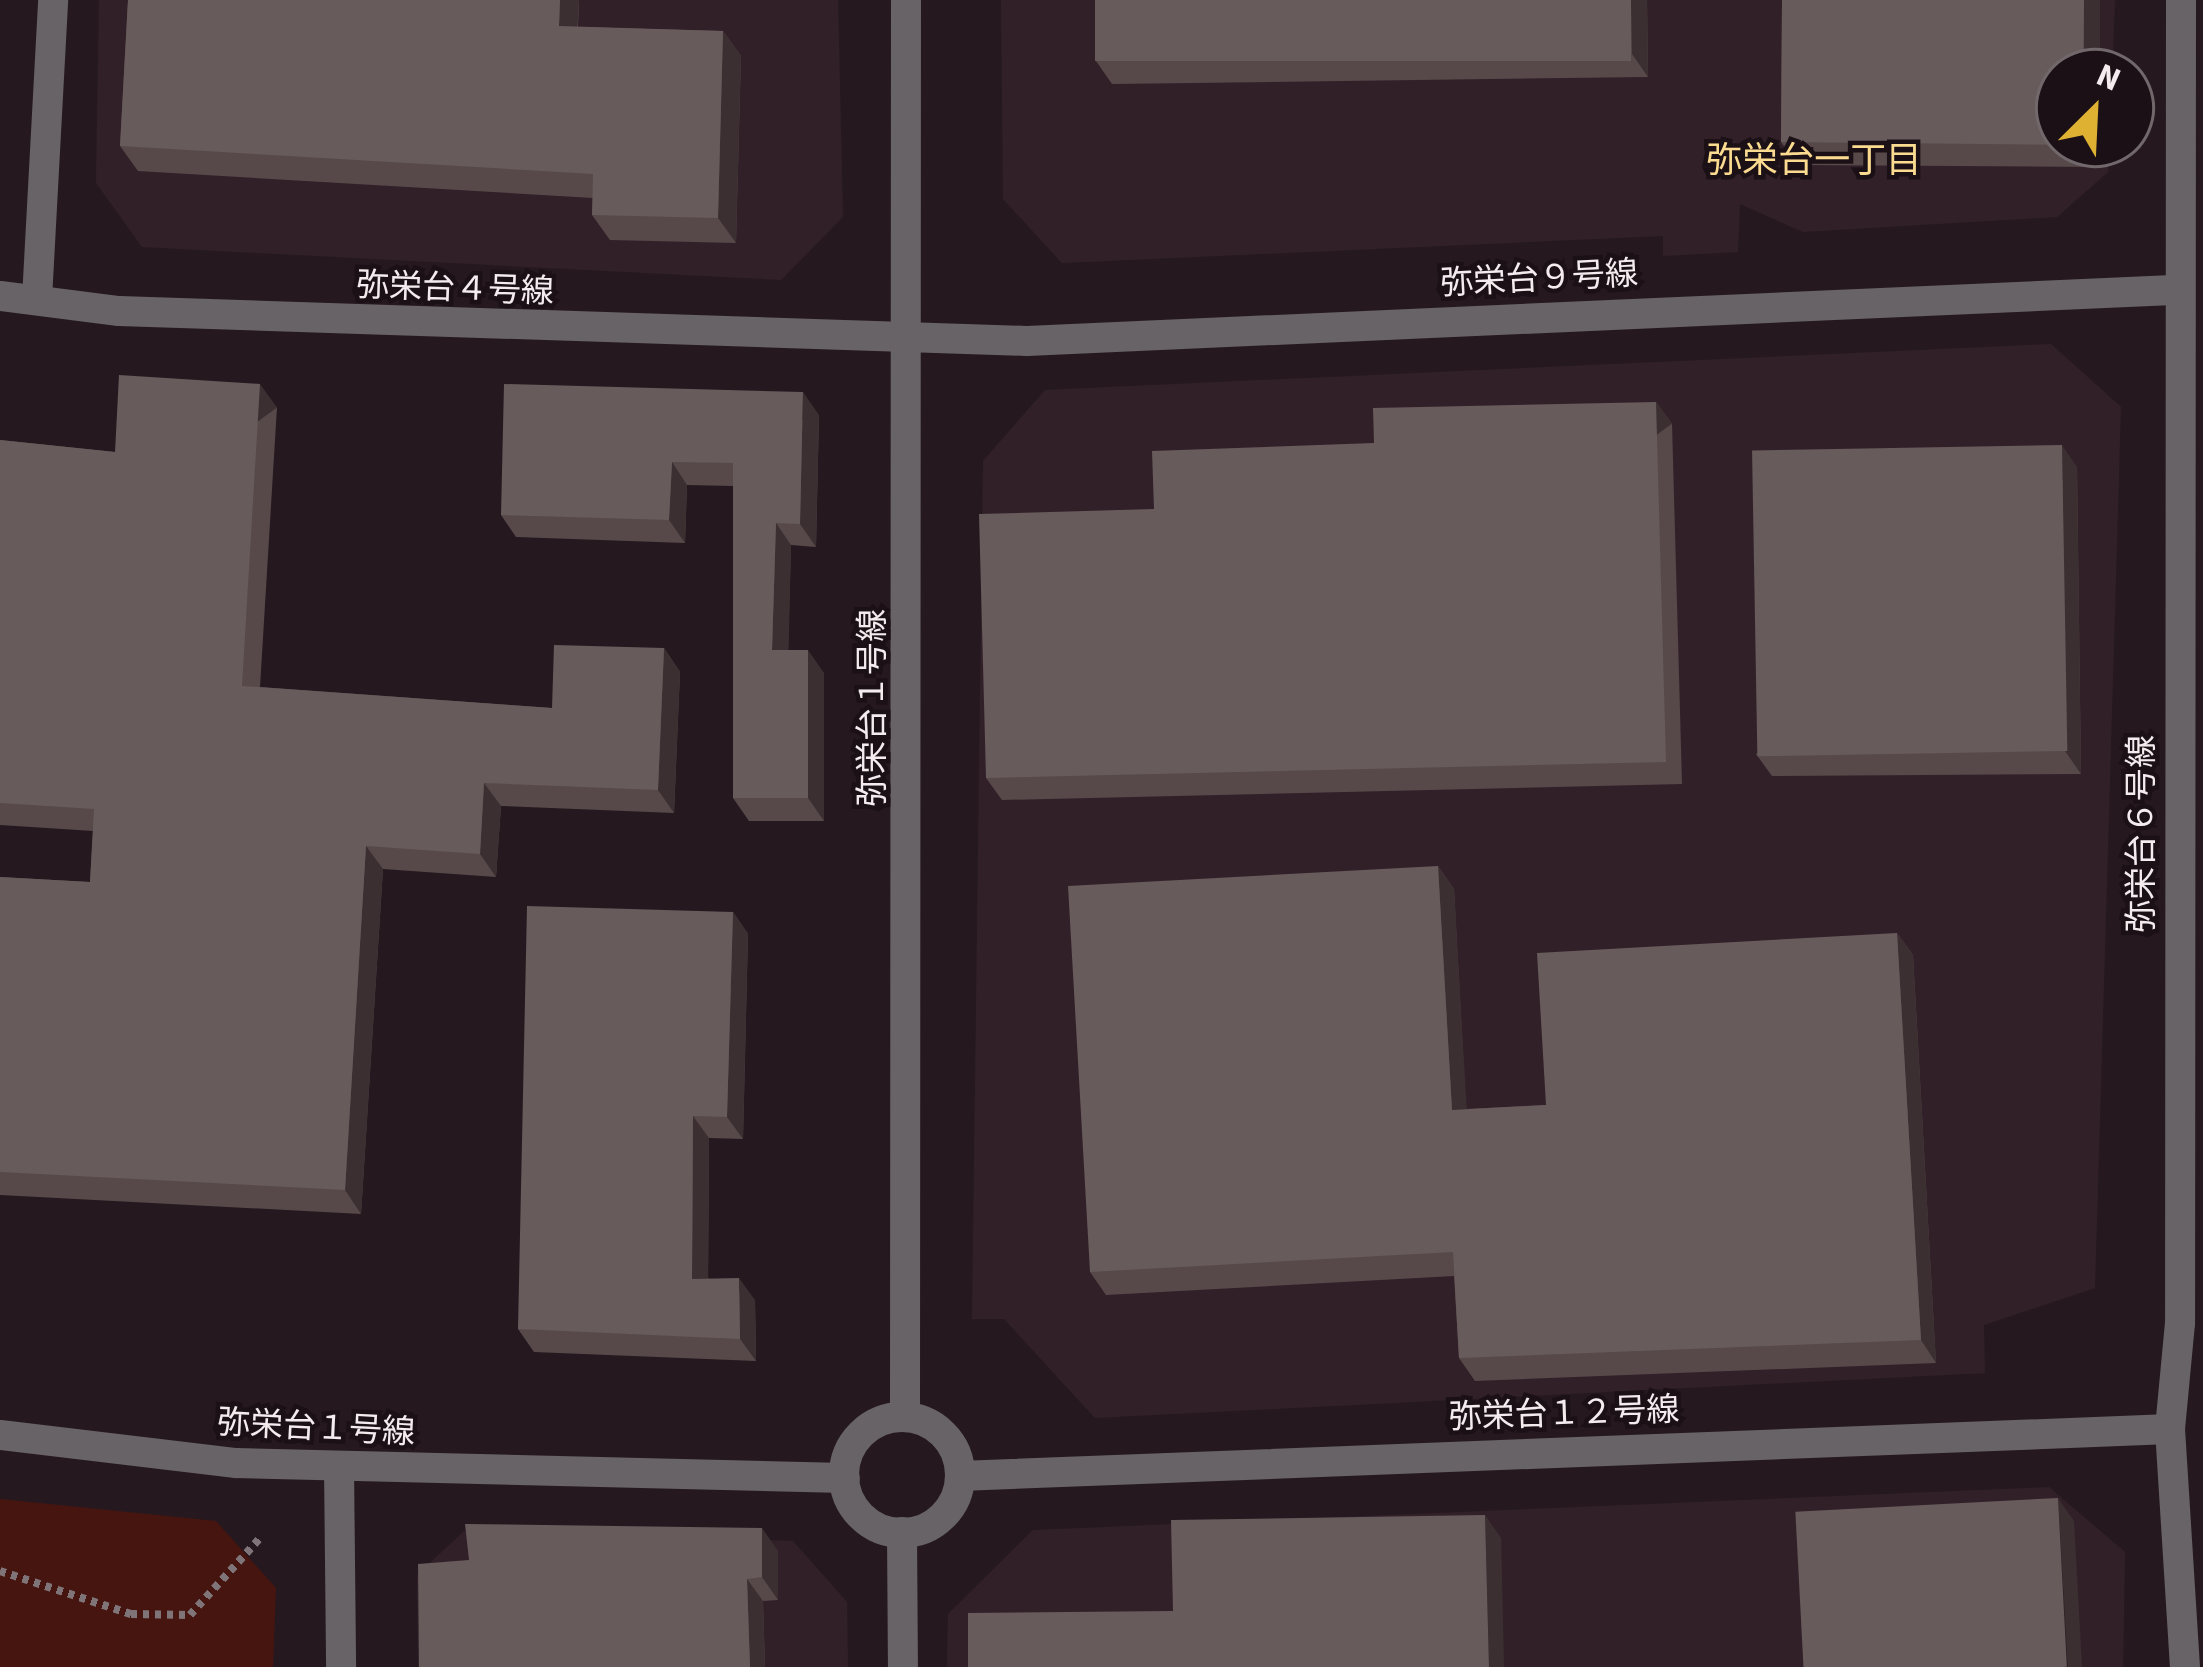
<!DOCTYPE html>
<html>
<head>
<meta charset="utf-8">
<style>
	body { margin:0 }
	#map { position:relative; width:2203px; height:1667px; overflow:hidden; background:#25191f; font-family:"Source Sans 3","Noto Sans JP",sans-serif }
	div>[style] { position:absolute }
	.built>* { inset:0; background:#322029 }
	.green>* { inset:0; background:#47150f }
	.path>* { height:8px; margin-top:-4px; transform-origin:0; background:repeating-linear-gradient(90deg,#7f7579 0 6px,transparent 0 12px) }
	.tertiary>* { height:30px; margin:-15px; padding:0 15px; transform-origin:15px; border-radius:15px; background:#686367 }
	.tertiary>.ring { margin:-15px; padding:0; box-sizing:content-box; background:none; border:30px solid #686367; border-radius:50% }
	.wall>* { inset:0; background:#57494a }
	.shaded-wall>* { inset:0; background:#3c2f32; transform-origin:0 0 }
	.building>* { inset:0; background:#685b5c; transform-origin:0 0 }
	span { translate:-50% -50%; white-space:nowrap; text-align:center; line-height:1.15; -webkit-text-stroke:9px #1b1015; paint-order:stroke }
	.street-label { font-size:33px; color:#f3ebee }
	.neighbourhood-label { font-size:36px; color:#fbdb90 }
	.north { position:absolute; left:2035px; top:48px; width:120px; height:120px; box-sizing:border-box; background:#1b1015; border:3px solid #71686c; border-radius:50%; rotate:24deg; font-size:33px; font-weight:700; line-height:48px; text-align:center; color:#f3ebee }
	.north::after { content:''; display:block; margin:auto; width:42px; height:54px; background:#deb133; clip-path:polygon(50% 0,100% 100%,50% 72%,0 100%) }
</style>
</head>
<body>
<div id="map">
	<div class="built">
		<i style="clip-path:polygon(99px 0,838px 0,843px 217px,781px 280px,142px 247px,96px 183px)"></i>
		<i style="clip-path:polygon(1001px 0,2115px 0,2112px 72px,2059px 72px,2059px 144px,2110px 144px,2108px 172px,2057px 217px,1803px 232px,1740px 204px,1738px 252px,1663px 256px,1663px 236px,1062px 263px,1003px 199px)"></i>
		<i style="clip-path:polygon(2051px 344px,2121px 407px,2095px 1288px,1984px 1325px,1985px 1373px,1095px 1418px,1004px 1319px,972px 1319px,983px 461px,1045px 390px)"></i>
		<i style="clip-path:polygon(2049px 1487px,2125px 1552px,2123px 1667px,947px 1667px,948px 1614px,1033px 1530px)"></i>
		<i style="clip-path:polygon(464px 1531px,793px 1541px,847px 1602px,848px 1667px,418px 1667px,417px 1575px)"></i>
	</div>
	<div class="green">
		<i style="clip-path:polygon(0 1499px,216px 1521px,276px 1588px,273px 1667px,0 1667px)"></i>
	</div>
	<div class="path">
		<i style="left:0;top:1571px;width:138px;rotate:18.2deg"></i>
		<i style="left:131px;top:1614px;width:59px;rotate:1deg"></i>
		<i style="left:190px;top:1615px;width:107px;rotate:-47.7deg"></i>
	</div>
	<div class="tertiary">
		<i style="left:2181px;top:0;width:1323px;rotate:90.04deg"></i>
		<i style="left:2180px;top:1323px;width:106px;rotate:95.4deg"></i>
		<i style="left:2170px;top:1429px;width:238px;rotate:86.4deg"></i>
		<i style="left:0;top:296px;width:120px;rotate:7.2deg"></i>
		<i style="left:119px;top:311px;width:908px;rotate:1.89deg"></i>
		<i style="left:1027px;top:341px;width:1147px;rotate:-2.55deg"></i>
		<i style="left:37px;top:299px;width:299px;rotate:-86.9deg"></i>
		<i style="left:905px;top:1416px;width:1416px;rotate:-89.96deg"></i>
		<i class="ring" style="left:844px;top:1417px;width:86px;height:86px"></i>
		<i style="left:0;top:1435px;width:238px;rotate:6.8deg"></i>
		<i style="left:236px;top:1463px;width:609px;rotate:1.41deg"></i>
		<i style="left:339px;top:1466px;width:201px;rotate:89.4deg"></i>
		<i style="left:960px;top:1476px;width:1211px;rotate:-2.22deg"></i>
		<i style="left:902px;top:1532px;width:135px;rotate:89.6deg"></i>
	</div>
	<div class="wall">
		<i style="clip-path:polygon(128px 0,579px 0,578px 27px,723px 31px,741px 56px,736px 243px,610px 240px,592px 215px,593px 198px,138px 171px,120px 146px)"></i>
		<i style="clip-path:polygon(1647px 0,1648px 77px,1112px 84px,1096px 61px)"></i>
		<i style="clip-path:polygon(1782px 0,2100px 0,2099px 72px,2059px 72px,2099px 144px,2099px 167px,1797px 165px,1781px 142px)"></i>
		<i style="clip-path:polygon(1656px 402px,1672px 424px,1682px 784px,1002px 800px,986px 778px,1374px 443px)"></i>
		<i style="clip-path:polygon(277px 407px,260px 687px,552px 708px,664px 648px,680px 672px,674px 813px,501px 806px,496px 877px,383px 869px,361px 1214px,0 1195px,0 877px,90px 882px,93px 831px,0 825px,0 440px,115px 452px)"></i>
		<i style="clip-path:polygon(819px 415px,816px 547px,791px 545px,788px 650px,824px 673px,824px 821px,749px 821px,733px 798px,733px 486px,687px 485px,685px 543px,516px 537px,501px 515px)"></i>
		<i style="clip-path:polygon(2077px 467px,2081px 774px,1772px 776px,1756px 754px)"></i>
		<i style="clip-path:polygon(1438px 866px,1454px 889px,1466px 1109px,1546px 1105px,1897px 933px,1913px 955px,1936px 1363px,1475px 1381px,1459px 1358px,1454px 1276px,1106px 1295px,1090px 1272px)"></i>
		<i style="clip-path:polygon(733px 912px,748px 934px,743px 1139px,709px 1138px,708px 1278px,755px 1300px,756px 1361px,534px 1352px,518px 1329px)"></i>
		<i style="clip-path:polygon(778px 1551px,778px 1600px,763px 1601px,765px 1667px,419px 1667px)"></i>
	</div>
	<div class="shaded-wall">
		<i style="clip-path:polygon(560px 0,579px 0,576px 51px,559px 26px)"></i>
		<i style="clip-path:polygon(1631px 0,1647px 0,1648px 77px,1632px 54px)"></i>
		<i style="left:2084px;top:0;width:16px;height:72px"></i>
		<i style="clip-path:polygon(723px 31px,741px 56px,736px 243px,718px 218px)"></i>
		<i style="clip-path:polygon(2083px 144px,2099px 144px,2099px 167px,2083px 145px)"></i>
		<i style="left:260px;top:384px;width:29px;height:303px;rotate:54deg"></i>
		<i style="clip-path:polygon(803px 392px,819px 415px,816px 547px,800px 524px)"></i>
		<i style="left:1656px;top:402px;width:27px;height:360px;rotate:54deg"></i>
		<i style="clip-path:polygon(2062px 445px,2077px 467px,2081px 774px,2065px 751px)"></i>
		<i style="clip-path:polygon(672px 462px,687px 485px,685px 543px,669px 520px)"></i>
		<i style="clip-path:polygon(776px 523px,791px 545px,788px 673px,772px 650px)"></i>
		<i style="clip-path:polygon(664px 648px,680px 672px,674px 813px,658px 790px)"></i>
		<i style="clip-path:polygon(808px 650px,824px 673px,824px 821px,808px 798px)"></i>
		<i style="clip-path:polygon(484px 783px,501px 806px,496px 877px,480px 854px)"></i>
		<i style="clip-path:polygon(366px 846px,383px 869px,361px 1214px,345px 1190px)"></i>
		<i style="clip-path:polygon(1438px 866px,1454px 889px,1468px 1132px,1452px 1110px)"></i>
		<i style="clip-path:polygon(733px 912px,748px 934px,743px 1139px,727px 1117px)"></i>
		<i style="clip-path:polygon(1897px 933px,1913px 955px,1936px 1363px,1921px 1340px)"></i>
		<i style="clip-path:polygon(693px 1116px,709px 1138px,708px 1301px,692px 1279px)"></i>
		<i style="clip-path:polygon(739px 1278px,755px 1300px,756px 1361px,740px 1339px)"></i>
		<i style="clip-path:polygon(2058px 1498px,2074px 1521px,2082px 1667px,2068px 1667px)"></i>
		<i style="clip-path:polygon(1485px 1515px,1501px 1538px,1504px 1667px,1489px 1667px)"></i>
		<i style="clip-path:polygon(762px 1528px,778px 1551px,778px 1600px,762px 1577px)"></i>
		<i style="clip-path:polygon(747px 1579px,763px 1601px,765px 1667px,750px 1667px)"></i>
	</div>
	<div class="building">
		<i style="clip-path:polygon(128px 0,560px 0,559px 26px,723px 31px,718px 218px,592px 215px,593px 174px,120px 146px)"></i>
		<i style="left:1095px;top:0;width:536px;height:61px"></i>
		<i style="clip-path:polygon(1782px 0,2084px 0,2083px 72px,2059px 72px,2059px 144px,2083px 145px,1781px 142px)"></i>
		<i style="clip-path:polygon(119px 375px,260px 384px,242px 686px,552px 708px,554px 645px,664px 648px,658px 790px,484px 783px,480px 854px,366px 846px,345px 1190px,0 1172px,0 877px,90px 882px,94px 809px,0 803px,0 440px,115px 452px)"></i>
		<i style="clip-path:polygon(504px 384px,803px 392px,800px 524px,776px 523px,772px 650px,808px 650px,808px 798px,733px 798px,733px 463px,672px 462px,669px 520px,501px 515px)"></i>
		<i style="clip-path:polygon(1656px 402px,1666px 762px,986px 778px,979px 514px,1154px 509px,1152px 451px,1374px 443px,1373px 408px)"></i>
		<i style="left:2062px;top:445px;width:306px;height:310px;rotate:89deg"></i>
		<i style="clip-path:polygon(1438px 866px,1452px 1110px,1546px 1105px,1537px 953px,1897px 933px,1921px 1340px,1459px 1358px,1453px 1252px,1090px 1272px,1068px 886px)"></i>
		<i style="clip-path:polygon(527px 906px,733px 912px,727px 1117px,693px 1116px,692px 1279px,739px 1278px,740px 1339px,518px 1329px)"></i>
		<i style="left:2058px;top:1498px;width:169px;height:263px;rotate:87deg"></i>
		<i style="clip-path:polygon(1485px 1515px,1489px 1667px,968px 1667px,968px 1613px,1173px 1611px,1171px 1520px)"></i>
		<i style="clip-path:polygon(465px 1524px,762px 1528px,762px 1577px,747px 1579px,750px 1667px,419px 1667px,418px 1564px,469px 1560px)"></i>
	</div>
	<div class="street-label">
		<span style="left:1539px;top:279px;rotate:-3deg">弥栄台９号線</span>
		<span style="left:455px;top:289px;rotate:2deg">弥栄台４号線</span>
		<span style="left:873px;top:708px;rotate:-90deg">弥栄台１号線</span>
		<span style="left:2142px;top:834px;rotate:-90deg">弥栄台６号線</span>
		<span style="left:1564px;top:1414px;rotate:-2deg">弥栄台１２号線</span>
		<span style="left:316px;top:1428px;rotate:3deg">弥栄台１号線</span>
	</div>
	<div class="neighbourhood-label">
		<span style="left:1814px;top:161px">弥栄台一丁目</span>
	</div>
	<div class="north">N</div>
</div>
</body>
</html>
